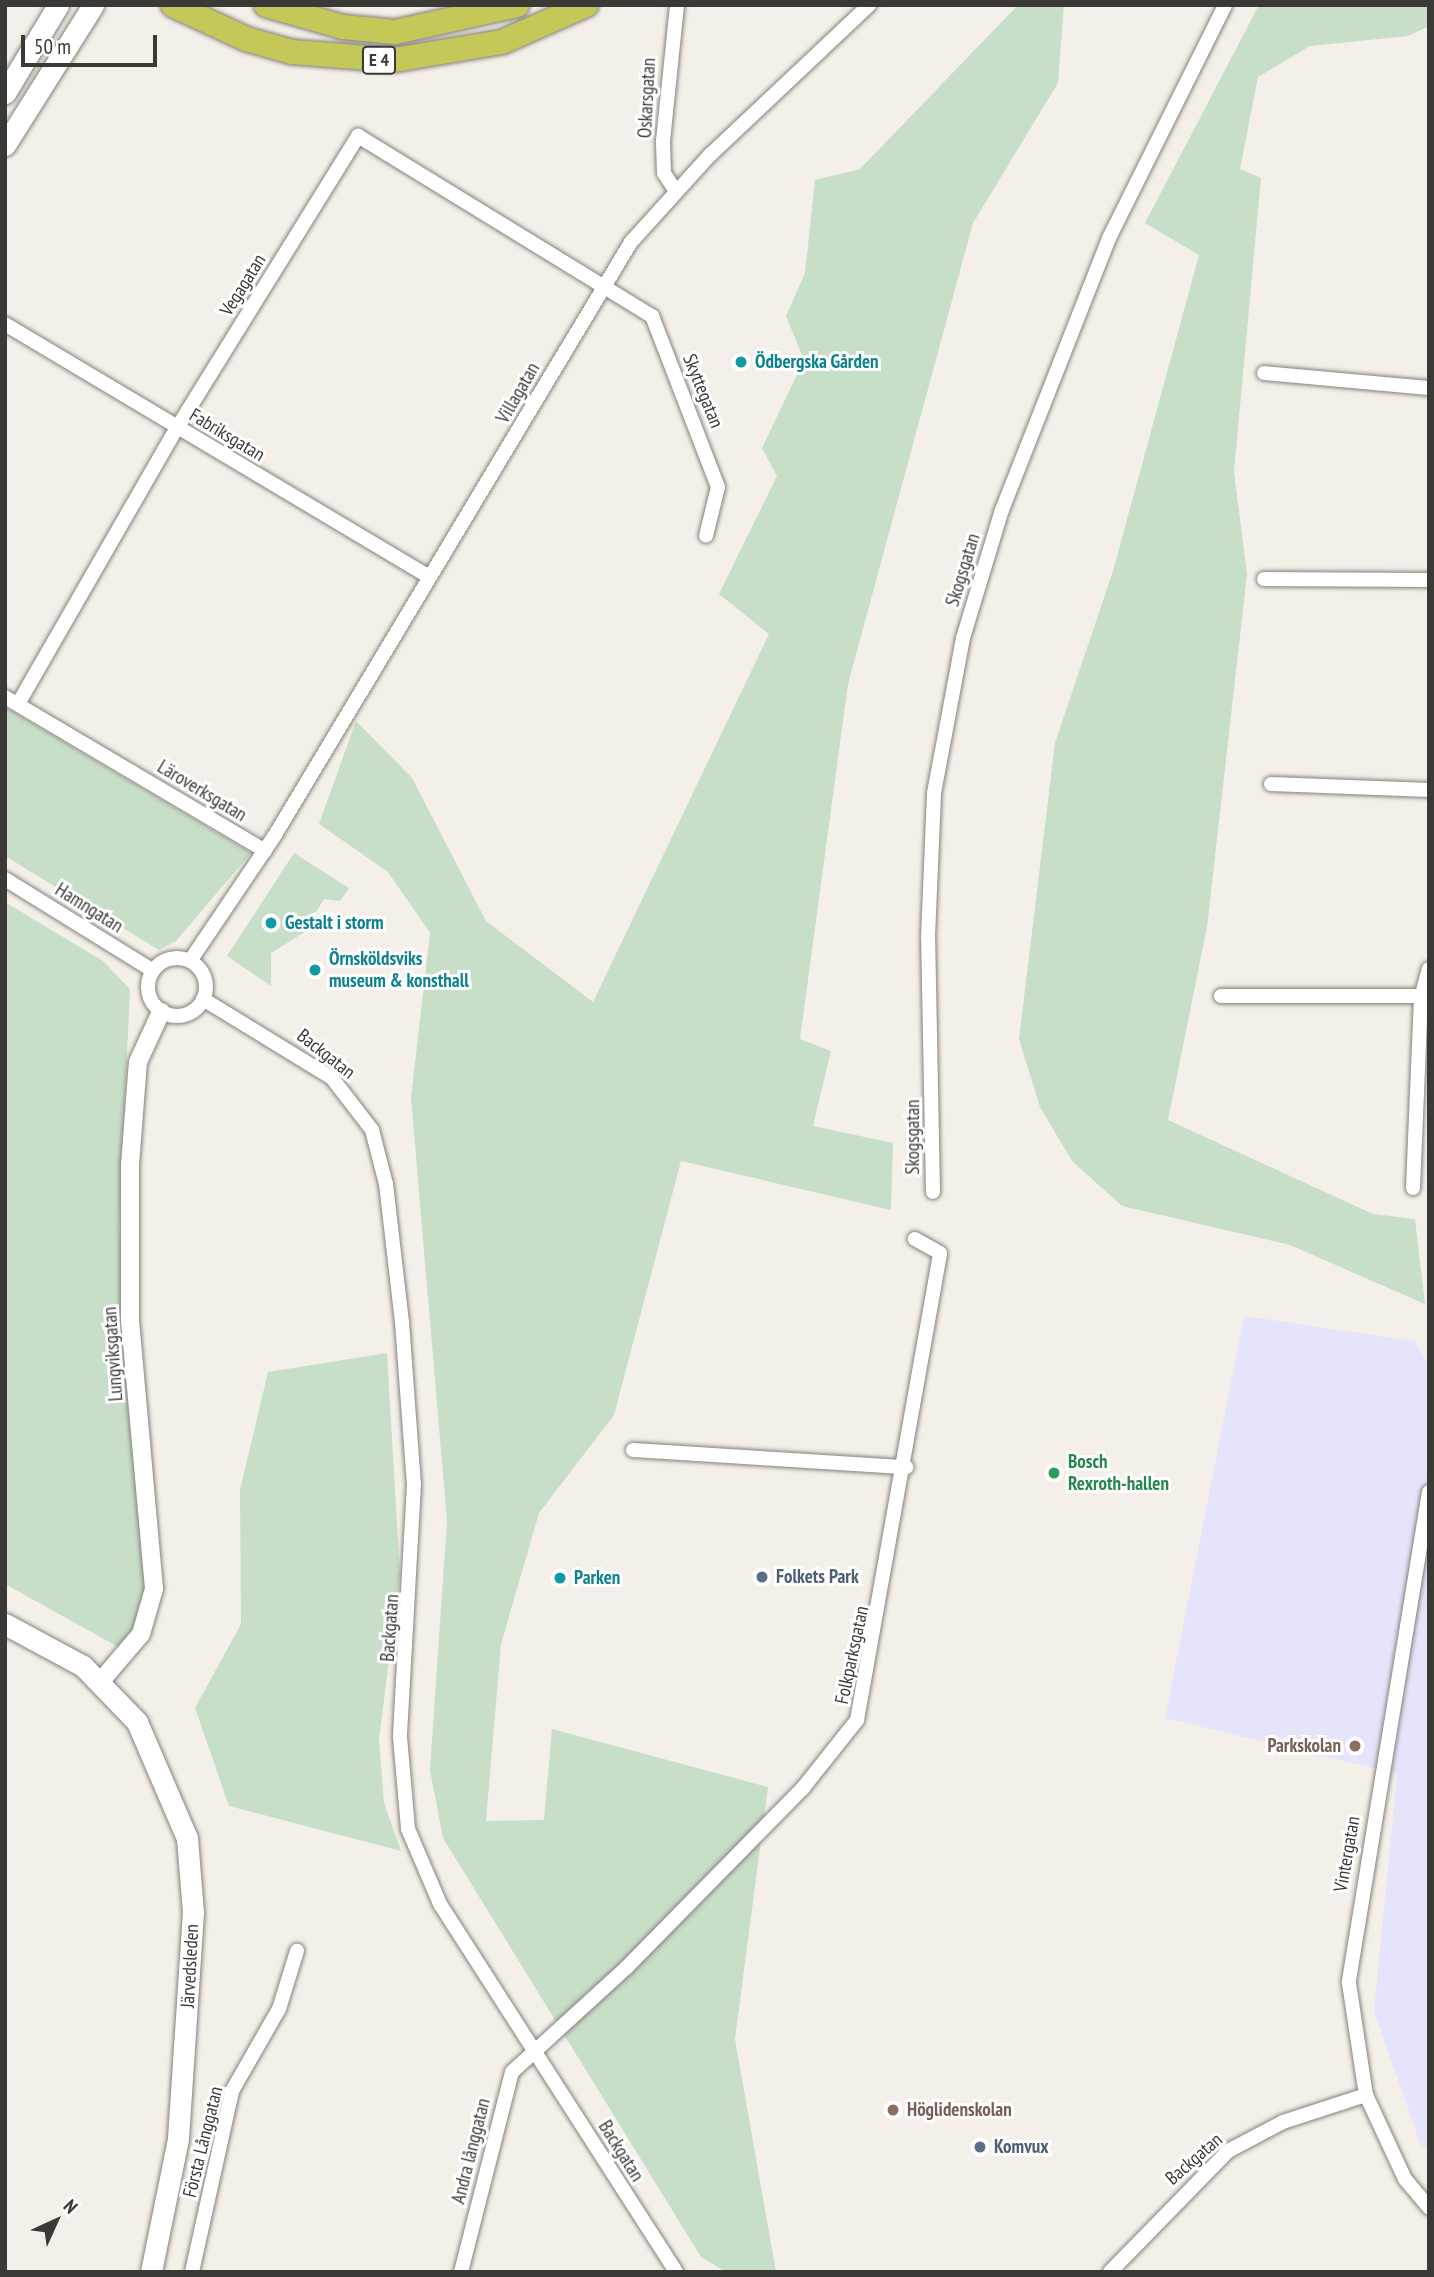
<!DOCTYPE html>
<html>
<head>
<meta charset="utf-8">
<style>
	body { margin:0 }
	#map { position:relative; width:1434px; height:2277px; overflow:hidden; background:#f4f0e9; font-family:"PT Sans Narrow",sans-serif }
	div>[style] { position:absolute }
	.education>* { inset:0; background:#e6e4fa }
	.green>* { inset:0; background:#c7dec8 }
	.roads { filter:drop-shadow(0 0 2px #85817b) drop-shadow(0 0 2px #85817b) }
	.minor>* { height:14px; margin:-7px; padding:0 7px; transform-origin:7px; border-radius:7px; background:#fff }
	.minor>.ring { margin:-7px; padding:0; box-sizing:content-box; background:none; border:14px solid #fff; border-radius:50% }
	.tertiary>* { height:18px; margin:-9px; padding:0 9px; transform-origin:9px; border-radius:9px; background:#fff }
	.secondary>* { height:21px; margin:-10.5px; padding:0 10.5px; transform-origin:10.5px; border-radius:10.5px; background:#fff }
	.trunk>* { height:24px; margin:-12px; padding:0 12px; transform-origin:12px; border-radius:12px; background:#c3c858 }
	.dots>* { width:19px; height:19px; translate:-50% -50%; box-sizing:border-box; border:4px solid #fff; border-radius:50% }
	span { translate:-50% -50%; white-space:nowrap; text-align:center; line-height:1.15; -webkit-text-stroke:6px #fff; paint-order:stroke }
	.shield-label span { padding:2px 5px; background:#fff; border:2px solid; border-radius:5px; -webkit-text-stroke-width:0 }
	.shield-label { font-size:18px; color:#3a3936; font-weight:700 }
	.street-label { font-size:19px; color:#3a3936 }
	.culture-label { font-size:19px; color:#0d838f; font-weight:700 }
	.left { translate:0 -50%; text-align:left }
	.leisure-label { font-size:19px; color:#27864d; font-weight:700 }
	.service-label { font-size:19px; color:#4e5e75; font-weight:700 }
	.education-label { font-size:19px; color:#785e54; font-weight:700 }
	.right { translate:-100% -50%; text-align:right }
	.frame { position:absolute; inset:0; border:7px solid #3a3936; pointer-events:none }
	.north { position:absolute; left:21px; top:2186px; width:70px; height:70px; -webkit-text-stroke:5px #fff; paint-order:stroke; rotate:45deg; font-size:19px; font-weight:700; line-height:28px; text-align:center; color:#3a3936 }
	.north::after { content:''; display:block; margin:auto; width:24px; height:32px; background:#3a3936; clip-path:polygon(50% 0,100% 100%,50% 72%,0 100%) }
	.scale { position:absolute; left:21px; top:35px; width:136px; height:32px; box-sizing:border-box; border:4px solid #3a3936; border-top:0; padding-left:9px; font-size:21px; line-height:24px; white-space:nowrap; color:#3a3936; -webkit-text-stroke:5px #fff; paint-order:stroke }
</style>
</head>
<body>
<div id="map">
	<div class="education">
		<i style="clip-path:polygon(1244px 1316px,1415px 1341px,1429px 1367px,1429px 2149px,1421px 2146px,1374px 2011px,1397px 1774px,1165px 1718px)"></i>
	</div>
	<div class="green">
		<i style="clip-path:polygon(1018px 5px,1064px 5px,1058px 83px,973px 223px,848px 684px,800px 1039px,831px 1051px,813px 1126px,893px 1143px,891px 1210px,681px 1161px,614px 1415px,539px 1513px,501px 1644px,486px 1821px,544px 1820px,552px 1729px,768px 1787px,735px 2039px,776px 2272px,726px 2272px,701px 2257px,443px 1838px,430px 1770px,447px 1521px,411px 1098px,430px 933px,388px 872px,319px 824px,356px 721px,412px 778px,486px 921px,593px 1002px,769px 634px,719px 594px,777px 476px,762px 448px,804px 360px,786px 316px,805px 273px,815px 180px,860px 169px)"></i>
		<i style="clip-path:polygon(1259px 5px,1429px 5px,1429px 26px,1408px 36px,1310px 46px,1258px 77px,1240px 169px,1261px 178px,1234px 472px,1247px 575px,1207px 927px,1168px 1120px,1373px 1214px,1415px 1219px,1425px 1304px,1290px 1245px,1122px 1206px,1072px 1161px,1040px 1107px,1019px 1039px,1055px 743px,1113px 571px,1199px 255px,1145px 223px)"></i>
		<i style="clip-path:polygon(5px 707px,251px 853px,176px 941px,159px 950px,5px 856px)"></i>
		<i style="clip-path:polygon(294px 853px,349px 888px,340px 901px,324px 899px,303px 933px,271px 953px,271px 986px,227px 956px)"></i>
		<i style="clip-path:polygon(5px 902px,103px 961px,130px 989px,119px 1228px,148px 1588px,137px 1628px,122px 1649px,5px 1584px)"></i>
		<i style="clip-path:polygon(387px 1353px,400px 1574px,379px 1739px,384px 1803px,401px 1851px,229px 1806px,195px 1708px,241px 1624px,240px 1490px,268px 1372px)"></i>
	</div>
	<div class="roads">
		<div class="minor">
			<i style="left:675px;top:190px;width:20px;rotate:-123deg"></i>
			<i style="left:664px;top:173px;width:32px;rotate:-92deg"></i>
			<i style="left:663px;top:141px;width:137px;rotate:-84.1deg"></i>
			<i style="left:5px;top:324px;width:494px;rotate:30.8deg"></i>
			<i style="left:1264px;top:373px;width:166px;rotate:5.2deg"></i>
			<i style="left:1264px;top:579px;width:165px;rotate:0.3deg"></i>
			<i style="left:5px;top:697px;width:302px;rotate:30.6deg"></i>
			<i style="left:18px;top:704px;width:319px;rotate:-60.1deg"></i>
			<i style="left:177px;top:428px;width:344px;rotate:-58.2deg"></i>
			<i style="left:358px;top:136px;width:345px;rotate:31.5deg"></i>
			<i style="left:652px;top:316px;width:183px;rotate:68.9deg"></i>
			<i style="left:718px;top:487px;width:50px;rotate:103.8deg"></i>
			<i style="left:1271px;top:784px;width:158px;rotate:2.2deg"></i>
			<i style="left:5px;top:879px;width:173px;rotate:31.8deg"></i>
			<i class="ring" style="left:148px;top:958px;width:44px;height:44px"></i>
			<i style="left:190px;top:961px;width:152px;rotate:-56deg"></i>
			<i style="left:275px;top:835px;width:692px;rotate:-59.02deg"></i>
			<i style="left:631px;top:242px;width:118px;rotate:-47.8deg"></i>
			<i style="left:710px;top:155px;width:219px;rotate:-43.3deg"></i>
			<i style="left:1221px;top:996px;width:208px"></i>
			<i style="left:203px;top:999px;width:151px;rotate:31.5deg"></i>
			<i style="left:332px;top:1078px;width:66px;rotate:52.4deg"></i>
			<i style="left:372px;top:1130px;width:56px;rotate:75.5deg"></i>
			<i style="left:386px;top:1184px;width:139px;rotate:83.4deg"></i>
			<i style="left:402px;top:1322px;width:162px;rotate:85.8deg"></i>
			<i style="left:414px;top:1484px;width:253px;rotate:93.2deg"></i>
			<i style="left:400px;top:1737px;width:92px;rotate:85deg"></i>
			<i style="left:408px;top:1829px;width:82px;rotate:66.9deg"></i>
			<i style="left:440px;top:1904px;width:437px;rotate:57.3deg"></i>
			<i style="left:1413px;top:1188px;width:190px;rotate:-87.6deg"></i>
			<i style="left:1421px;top:998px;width:30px;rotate:-75deg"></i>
			<i style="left:933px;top:1192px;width:255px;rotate:-91.1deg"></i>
			<i style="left:928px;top:937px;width:144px;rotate:-87.6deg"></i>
			<i style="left:934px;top:793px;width:158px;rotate:-79.4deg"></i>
			<i style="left:963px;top:638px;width:134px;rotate:-73.1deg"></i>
			<i style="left:1002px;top:510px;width:292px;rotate:-68.5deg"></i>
			<i style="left:1109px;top:238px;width:260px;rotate:-63.5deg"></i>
			<i style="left:633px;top:1450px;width:274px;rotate:3.6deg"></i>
			<i style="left:1429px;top:1492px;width:497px;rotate:99.3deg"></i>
			<i style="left:1349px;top:1983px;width:113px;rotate:81.4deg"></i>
			<i style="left:1366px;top:2095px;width:93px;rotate:65.1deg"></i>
			<i style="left:1405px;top:2179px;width:38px;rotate:50deg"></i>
			<i style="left:192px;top:2272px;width:185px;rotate:-77.5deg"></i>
			<i style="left:232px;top:2091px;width:95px;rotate:-60.2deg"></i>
			<i style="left:279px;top:2009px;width:61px;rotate:-72.8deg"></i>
			<i style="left:461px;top:2272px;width:206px;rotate:-75.7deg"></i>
			<i style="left:512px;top:2072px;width:156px;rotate:-42.4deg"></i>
			<i style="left:627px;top:1967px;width:251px;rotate:-45.5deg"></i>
			<i style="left:803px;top:1788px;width:87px;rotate:-51.5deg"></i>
			<i style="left:857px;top:1720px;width:474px;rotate:-79.9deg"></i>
			<i style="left:940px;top:1253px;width:29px;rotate:-151deg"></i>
			<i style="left:1110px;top:2272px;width:169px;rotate:-45.7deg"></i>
			<i style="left:1228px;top:2151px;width:62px;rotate:-27.8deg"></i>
			<i style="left:1283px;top:2122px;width:87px;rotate:-18deg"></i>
		</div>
		<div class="tertiary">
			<i style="left:101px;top:1681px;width:62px;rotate:-49.6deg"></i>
			<i style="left:141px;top:1634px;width:47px;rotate:-73.9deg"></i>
			<i style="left:154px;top:1589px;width:269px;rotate:-95.1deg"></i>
			<i style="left:130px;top:1321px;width:156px;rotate:-90deg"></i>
			<i style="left:130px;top:1165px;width:103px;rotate:-85.6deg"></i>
			<i style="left:138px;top:1062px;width:55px;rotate:-65.3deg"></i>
		</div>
		<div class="secondary">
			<i style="left:5px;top:93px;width:103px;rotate:-58.9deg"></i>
			<i style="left:5px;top:145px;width:165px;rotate:-57.8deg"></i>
			<i style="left:5px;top:1624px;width:89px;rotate:28.3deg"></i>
			<i style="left:83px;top:1666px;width:78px;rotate:46deg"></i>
			<i style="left:137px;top:1722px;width:126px;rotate:66.7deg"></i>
			<i style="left:187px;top:1838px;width:74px;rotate:85.4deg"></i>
			<i style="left:193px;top:1912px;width:227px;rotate:93.8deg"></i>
			<i style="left:178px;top:2139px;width:136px;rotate:101.5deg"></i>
		</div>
		<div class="trunk">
			<i style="left:173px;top:5px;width:81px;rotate:25deg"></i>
			<i style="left:246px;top:39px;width:48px;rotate:15.8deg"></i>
			<i style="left:292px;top:52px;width:102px;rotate:4.5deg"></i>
			<i style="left:394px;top:60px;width:109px;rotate:-9.5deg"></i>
			<i style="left:502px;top:42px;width:92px;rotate:-23.8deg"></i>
			<i style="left:266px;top:5px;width:80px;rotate:15.9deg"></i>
			<i style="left:343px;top:27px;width:52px;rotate:5.5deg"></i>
			<i style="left:395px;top:32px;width:125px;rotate:-12.5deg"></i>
		</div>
	</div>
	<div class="dots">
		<i style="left:741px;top:362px;background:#0f9aa8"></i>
		<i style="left:271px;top:923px;background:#0f9aa8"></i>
		<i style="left:315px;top:970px;background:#0f9aa8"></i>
		<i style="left:1054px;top:1473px;background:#2e9e5b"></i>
		<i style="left:762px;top:1577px;background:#5c6f8a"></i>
		<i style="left:560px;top:1578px;background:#0f9aa8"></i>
		<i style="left:1355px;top:1746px;background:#8d6e63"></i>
		<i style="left:893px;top:2110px;background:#8d6e63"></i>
		<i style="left:980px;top:2147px;background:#5c6f8a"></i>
	</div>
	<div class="shield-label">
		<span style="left:379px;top:60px">E 4</span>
	</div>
	<div class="street-label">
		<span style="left:647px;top:98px;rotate:-87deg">Oskarsgatan</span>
		<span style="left:243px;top:285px;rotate:-58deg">Vegagatan</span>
		<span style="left:703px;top:391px;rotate:68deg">Skyttegatan</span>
		<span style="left:518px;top:393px;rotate:-60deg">Villagatan</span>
		<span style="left:227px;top:435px;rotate:31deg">Fabriksgatan</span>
		<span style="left:963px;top:570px;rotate:-73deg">Skogsgatan</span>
		<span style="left:202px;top:791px;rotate:31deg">Läroverksgatan</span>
		<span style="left:89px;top:908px;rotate:32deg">Hamngatan</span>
		<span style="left:326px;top:1054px;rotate:38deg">Backgatan</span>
		<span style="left:913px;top:1137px;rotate:-90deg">Skogsgatan</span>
		<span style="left:113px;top:1354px;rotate:-94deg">Lungviksgatan</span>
		<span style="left:390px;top:1628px;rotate:-86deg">Backgatan</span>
		<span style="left:852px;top:1655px;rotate:-78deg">Folkparksgatan</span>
		<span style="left:1347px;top:1854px;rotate:-80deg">Vintergatan</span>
		<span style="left:190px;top:1966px;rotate:-87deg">Järvedsleden</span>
		<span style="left:203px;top:2142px;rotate:-76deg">Första Långgatan</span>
		<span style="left:471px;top:2151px;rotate:-76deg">Andra långgatan</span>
		<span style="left:621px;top:2151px;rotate:58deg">Backgatan</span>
		<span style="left:1194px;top:2159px;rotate:-41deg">Backgatan</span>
	</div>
	<div class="culture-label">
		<span class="left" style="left:755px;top:362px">Ödbergska Gården</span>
		<span class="left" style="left:285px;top:923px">Gestalt i storm</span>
		<span class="left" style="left:329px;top:970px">Örnsköldsviks<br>museum &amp; konsthall</span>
		<span class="left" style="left:574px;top:1578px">Parken</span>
	</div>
	<div class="leisure-label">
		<span class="left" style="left:1068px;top:1473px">Bosch<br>Rexroth-hallen</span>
	</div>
	<div class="service-label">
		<span class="left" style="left:776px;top:1577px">Folkets Park</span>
		<span class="left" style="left:994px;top:2147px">Komvux</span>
	</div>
	<div class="education-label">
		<span class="right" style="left:1341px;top:1746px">Parkskolan</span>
		<span class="left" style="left:907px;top:2110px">Höglidenskolan</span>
	</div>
	<div class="frame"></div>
	<div class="north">N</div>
	<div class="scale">50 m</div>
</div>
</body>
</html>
